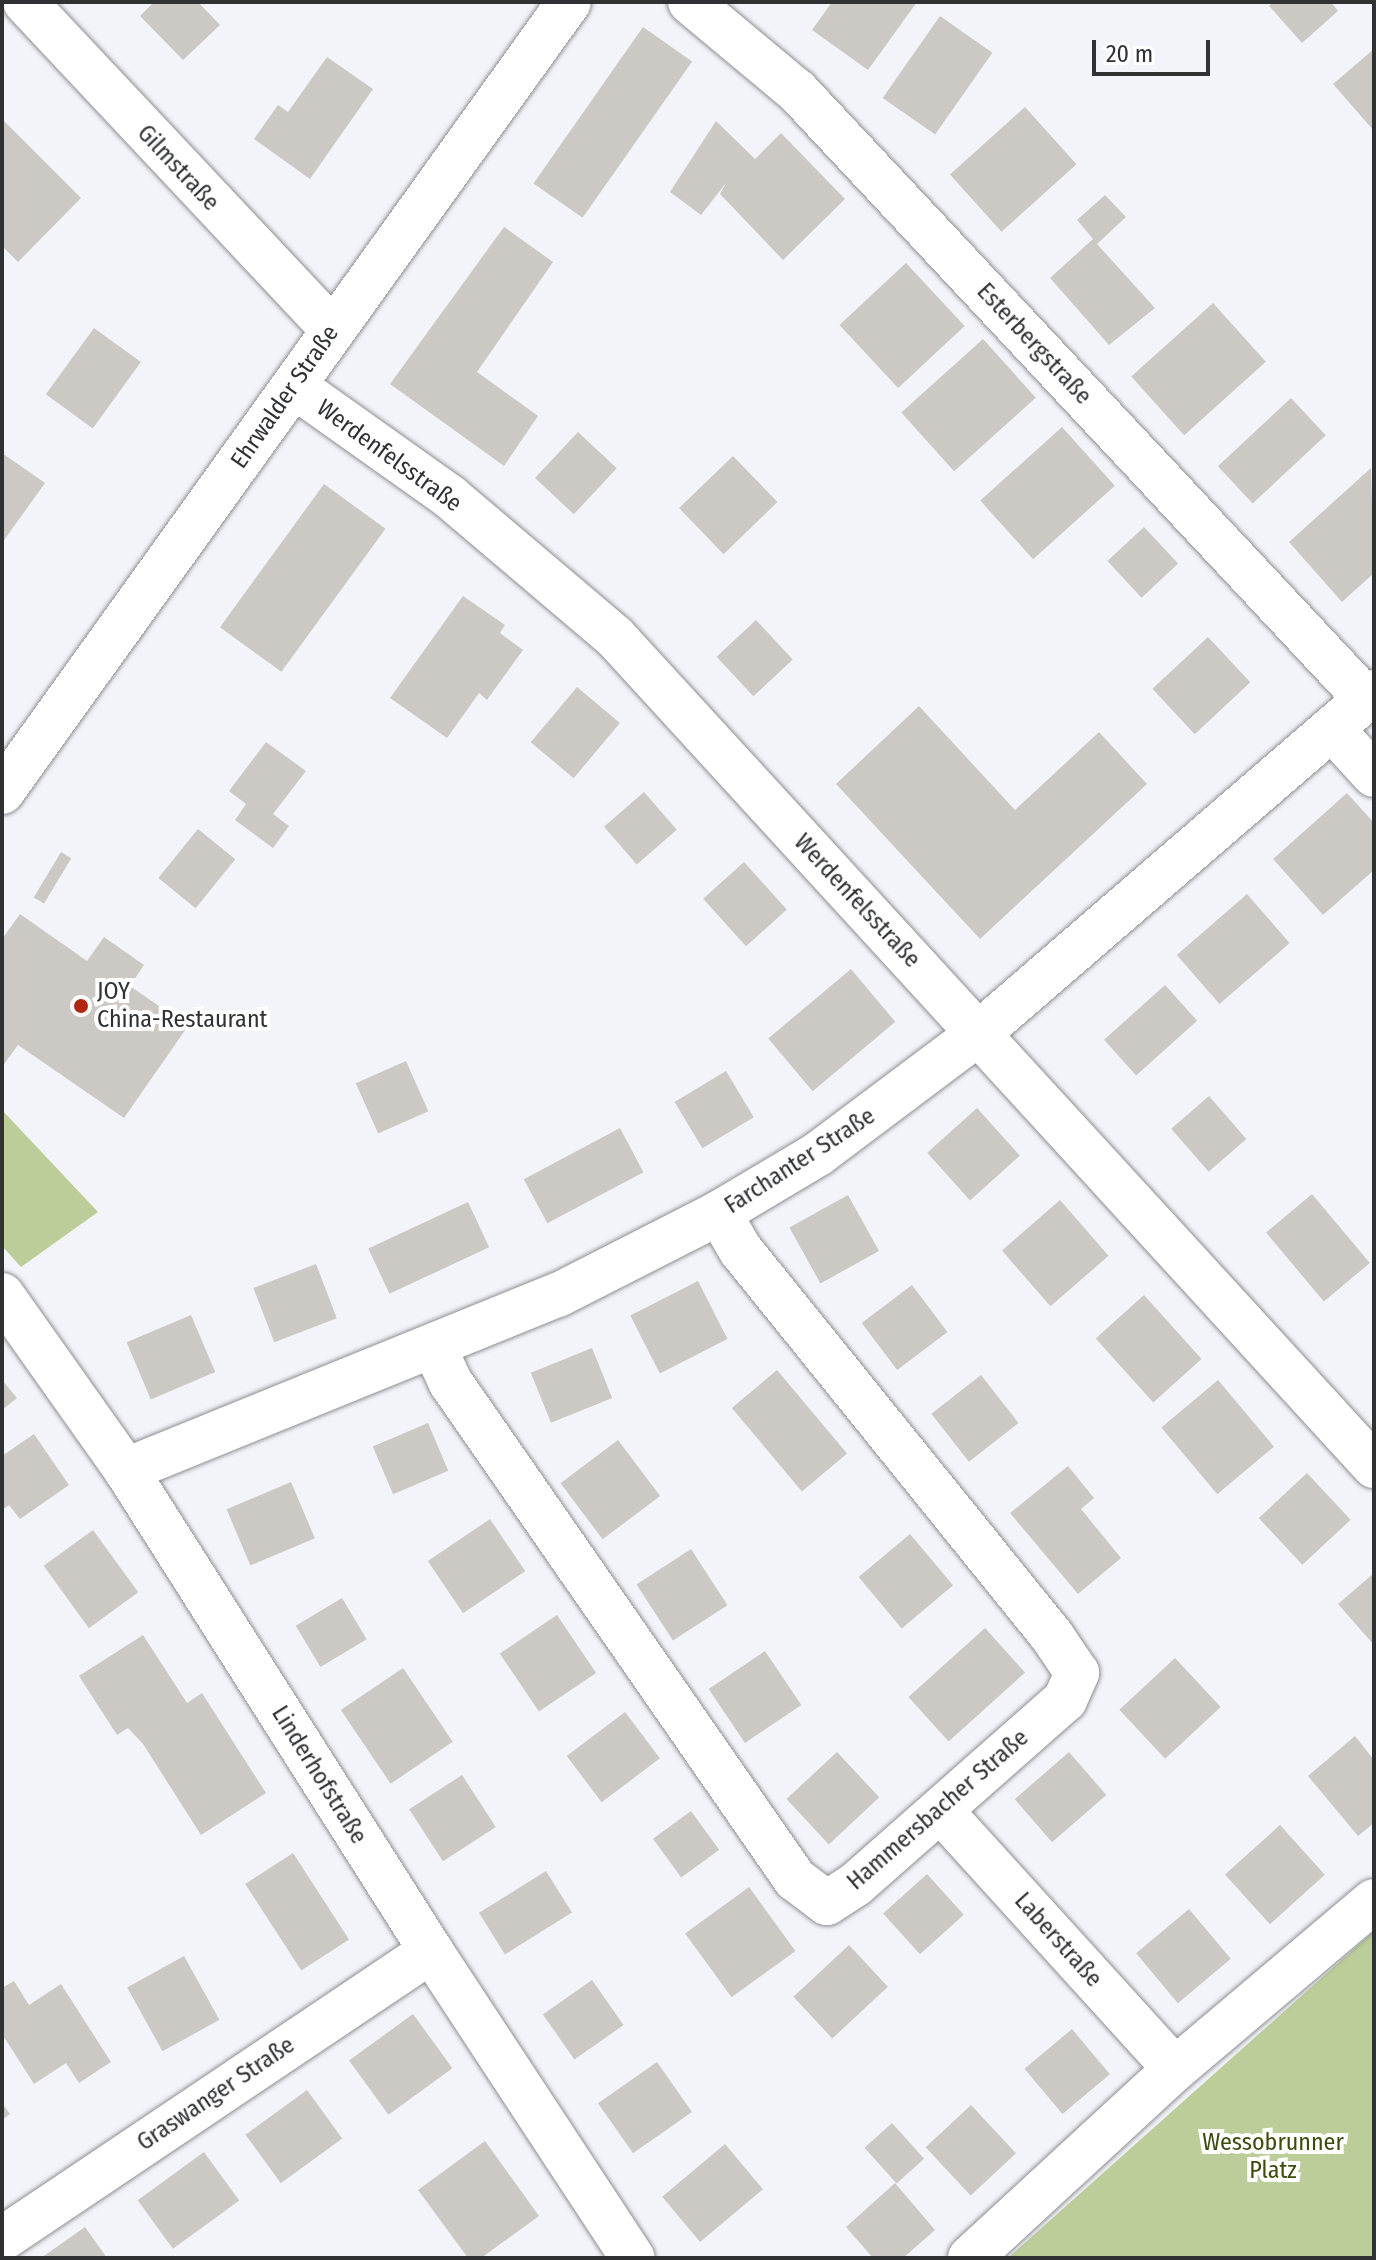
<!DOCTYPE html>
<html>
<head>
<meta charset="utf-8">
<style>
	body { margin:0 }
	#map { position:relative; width:1376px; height:2260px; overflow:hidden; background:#f3f4f9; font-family:"Fira Sans Condensed",sans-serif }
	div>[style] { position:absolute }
	.green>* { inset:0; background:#bdcd99 }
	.building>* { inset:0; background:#ccc9c5; transform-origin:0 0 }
	.roads { filter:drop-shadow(0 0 2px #8d8e92) drop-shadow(0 0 2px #8d8e92) }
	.minor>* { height:44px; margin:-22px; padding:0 22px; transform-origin:22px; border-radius:22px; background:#fff }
	.dots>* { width:22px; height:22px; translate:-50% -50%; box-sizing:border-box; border:4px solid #fff; border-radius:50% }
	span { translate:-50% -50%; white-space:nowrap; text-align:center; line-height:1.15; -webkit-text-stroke:8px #fff; paint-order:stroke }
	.street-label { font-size:24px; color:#303133 }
	.poi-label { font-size:24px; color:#303133 }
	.left { translate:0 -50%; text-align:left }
	.park-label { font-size:24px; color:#3d4b0f }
	.frame { position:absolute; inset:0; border:4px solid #303133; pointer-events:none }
	.scale { position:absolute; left:1092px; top:40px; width:118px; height:36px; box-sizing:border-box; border:4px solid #303133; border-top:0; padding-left:10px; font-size:24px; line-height:28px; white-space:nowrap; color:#303133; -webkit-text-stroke:6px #fff; paint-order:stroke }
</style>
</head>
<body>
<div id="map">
	<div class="green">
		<i style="clip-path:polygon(2px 1110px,98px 1212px,21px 1267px,2px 1246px)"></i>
		<i style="clip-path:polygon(1374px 1931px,1374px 2258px,1008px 2258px)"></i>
	</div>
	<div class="building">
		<i style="clip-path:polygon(154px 2px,198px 2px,220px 25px,183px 60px,140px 16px)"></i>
		<i style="clip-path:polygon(832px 2px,917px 2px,868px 70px,812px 30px)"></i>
		<i style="clip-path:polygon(1273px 2px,1331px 2px,1338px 11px,1302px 43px,1269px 6px)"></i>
		<i style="left:940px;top:16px;width:64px;height:100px;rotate:35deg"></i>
		<i style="left:643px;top:27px;width:60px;height:191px;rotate:35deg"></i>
		<i style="clip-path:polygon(1374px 49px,1374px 131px,1333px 84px)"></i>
		<i style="clip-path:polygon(327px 57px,373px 89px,310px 179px,254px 139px,278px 105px,288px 112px)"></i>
		<i style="left:1025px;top:107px;width:77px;height:101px;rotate:48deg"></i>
		<i style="clip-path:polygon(2px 119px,81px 198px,18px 262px,2px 246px)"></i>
		<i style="clip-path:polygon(716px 121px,755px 159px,781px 133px,845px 199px,783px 260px,720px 194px,726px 183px,701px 215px,670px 192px)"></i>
		<i style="clip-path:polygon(1105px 195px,1126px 217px,1097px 244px,1155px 308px,1109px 345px,1050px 278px,1093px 239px,1077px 220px)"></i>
		<i style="clip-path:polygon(504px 227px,553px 262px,477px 372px,538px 416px,504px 466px,390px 384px)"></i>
		<i style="left:906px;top:263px;width:86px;height:91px;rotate:47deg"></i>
		<i style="left:1213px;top:303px;width:79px;height:110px;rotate:48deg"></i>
		<i style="left:94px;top:328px;width:58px;height:82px;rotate:36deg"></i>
		<i style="left:983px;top:339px;width:79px;height:110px;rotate:48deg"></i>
		<i style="left:1291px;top:398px;width:51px;height:100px;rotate:47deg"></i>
		<i style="left:1062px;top:427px;width:79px;height:110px;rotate:48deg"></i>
		<i style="left:578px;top:432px;width:53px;height:63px;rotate:43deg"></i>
		<i style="clip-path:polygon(2px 453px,45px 483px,2px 543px)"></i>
		<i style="left:733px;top:456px;width:64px;height:75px;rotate:46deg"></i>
		<i style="clip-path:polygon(1371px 468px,1374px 573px,1342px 602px,1289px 542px)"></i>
		<i style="left:324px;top:484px;width:76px;height:177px;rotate:36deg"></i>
		<i style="left:1144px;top:527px;width:50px;height:50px;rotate:47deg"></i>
		<i style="clip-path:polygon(463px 596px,505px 625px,500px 633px,523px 650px,487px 700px,479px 693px,447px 738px,390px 698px)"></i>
		<i style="left:756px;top:620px;width:54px;height:54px;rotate:47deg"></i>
		<i style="left:1208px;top:637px;width:62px;height:76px;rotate:47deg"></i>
		<i style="left:577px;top:687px;width:56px;height:72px;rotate:40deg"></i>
		<i style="clip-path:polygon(919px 706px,1015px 810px,1099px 732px,1147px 784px,980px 939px,836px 784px)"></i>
		<i style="clip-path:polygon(266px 742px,306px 771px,273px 814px,289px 826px,273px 848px,235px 820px,246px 804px,229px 791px)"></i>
		<i style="left:644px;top:792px;width:50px;height:53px;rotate:49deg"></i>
		<i style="clip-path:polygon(1347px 793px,1374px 823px,1374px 870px,1323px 915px,1273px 859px)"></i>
		<i style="left:198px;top:829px;width:48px;height:63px;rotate:39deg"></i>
		<i style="left:61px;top:852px;width:12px;height:53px;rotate:31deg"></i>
		<i style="left:744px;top:862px;width:64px;height:55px;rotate:48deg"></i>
		<i style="left:1247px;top:894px;width:65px;height:93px;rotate:49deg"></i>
		<i style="clip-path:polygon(20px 914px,87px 961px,104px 937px,144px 965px,130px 986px,188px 1026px,124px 1118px,18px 1045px,2px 1067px,2px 939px)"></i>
		<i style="left:851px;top:969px;width:69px;height:108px;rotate:50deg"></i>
		<i style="left:1165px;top:985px;width:48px;height:82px;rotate:48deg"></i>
		<i style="left:406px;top:1061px;width:55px;height:55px;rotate:66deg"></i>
		<i style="left:726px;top:1071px;width:54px;height:60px;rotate:59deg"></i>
		<i style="left:1209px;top:1096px;width:57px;height:50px;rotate:49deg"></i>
		<i style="left:977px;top:1108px;width:64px;height:67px;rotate:48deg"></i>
		<i style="left:620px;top:1128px;width:50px;height:109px;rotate:62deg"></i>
		<i style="left:1312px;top:1194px;width:90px;height:60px;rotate:50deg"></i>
		<i style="left:848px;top:1195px;width:64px;height:67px;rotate:61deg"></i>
		<i style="left:1060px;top:1200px;width:74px;height:77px;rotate:49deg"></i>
		<i style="left:468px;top:1202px;width:50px;height:110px;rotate:65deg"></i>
		<i style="left:316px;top:1264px;width:58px;height:67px;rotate:69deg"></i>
		<i style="left:698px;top:1281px;width:65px;height:76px;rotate:63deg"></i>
		<i style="left:912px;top:1285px;width:59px;height:63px;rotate:53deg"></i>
		<i style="left:1144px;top:1295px;width:86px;height:65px;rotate:48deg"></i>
		<i style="left:191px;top:1315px;width:62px;height:70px;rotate:67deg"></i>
		<i style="left:592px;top:1348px;width:54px;height:66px;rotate:68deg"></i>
		<i style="left:777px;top:1370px;width:109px;height:59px;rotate:50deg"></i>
		<i style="left:981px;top:1375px;width:61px;height:63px;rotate:52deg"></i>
		<i style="clip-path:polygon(2px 1380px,17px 1398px,2px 1410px)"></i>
		<i style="left:1218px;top:1380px;width:87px;height:74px;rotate:50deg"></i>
		<i style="left:428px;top:1423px;width:52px;height:60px;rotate:67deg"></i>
		<i style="clip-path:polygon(34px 1434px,69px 1485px,20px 1519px,9px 1505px,2px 1510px,2px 1456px)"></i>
		<i style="left:618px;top:1440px;width:70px;height:72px;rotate:53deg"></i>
		<i style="clip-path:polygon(1068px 1466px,1094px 1498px,1081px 1509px,1121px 1558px,1078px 1594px,1010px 1513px)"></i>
		<i style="left:1307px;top:1473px;width:64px;height:66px;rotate:47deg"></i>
		<i style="left:291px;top:1482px;width:61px;height:70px;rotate:67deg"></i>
		<i style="left:490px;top:1519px;width:63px;height:75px;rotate:56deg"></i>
		<i style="left:93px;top:1530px;width:77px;height:61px;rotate:54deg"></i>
		<i style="left:910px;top:1534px;width:67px;height:67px;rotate:50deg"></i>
		<i style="left:691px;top:1549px;width:67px;height:65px;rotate:57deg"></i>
		<i style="clip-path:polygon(1374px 1573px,1374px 1645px,1338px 1604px)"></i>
		<i style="left:342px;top:1598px;width:48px;height:54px;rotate:59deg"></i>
		<i style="left:557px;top:1615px;width:70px;height:69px;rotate:56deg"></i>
		<i style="left:985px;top:1628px;width:60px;height:103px;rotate:48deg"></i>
		<i style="clip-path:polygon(143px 1635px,187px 1703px,202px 1693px,266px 1793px,201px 1835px,143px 1744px,128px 1728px,117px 1735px,79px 1676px)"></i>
		<i style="left:765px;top:1651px;width:65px;height:68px;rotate:56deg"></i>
		<i style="left:1175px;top:1658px;width:67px;height:76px;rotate:47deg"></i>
		<i style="left:403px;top:1668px;width:89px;height:75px;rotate:56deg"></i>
		<i style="left:625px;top:1712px;width:58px;height:73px;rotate:53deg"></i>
		<i style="clip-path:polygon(1355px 1736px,1374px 1760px,1374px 1823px,1358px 1836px,1308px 1776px)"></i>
		<i style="left:837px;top:1752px;width:62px;height:69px;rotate:47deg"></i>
		<i style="left:1069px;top:1752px;width:57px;height:72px;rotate:49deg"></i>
		<i style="left:462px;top:1775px;width:62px;height:63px;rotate:57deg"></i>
		<i style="left:691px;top:1811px;width:48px;height:47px;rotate:54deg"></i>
		<i style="left:1280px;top:1825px;width:67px;height:74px;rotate:48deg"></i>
		<i style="left:293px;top:1853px;width:103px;height:57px;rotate:57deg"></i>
		<i style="left:546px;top:1871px;width:49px;height:79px;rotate:58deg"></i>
		<i style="left:927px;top:1874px;width:55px;height:59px;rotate:48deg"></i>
		<i style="left:749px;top:1887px;width:79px;height:79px;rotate:54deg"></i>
		<i style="left:1189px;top:1909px;width:65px;height:69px;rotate:50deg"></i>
		<i style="left:849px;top:1945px;width:57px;height:76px;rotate:47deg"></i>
		<i style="left:184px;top:1956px;width:73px;height:65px;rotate:61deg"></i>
		<i style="left:592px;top:1980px;width:55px;height:60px;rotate:55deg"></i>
		<i style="clip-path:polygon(14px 1981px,29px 2005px,61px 1984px,111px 2062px,79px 2083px,66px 2063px,34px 2084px,2px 2034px,2px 1988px)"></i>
		<i style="left:413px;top:2014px;width:67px;height:79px;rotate:54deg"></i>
		<i style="left:1072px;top:2029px;width:59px;height:62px;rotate:50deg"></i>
		<i style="left:657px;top:2062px;width:61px;height:72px;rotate:55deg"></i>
		<i style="left:307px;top:2090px;width:60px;height:76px;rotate:54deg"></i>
		<i style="clip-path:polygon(2px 2103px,10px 2114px,2px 2120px)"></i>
		<i style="left:971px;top:2105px;width:66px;height:62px;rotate:47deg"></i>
		<i style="left:892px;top:2123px;width:48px;height:37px;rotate:48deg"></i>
		<i style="clip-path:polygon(485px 2141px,539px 2216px,481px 2258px,468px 2258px,418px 2190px)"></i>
		<i style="left:725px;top:2144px;width:59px;height:82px;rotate:50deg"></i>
		<i style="left:204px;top:2152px;width:60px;height:82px;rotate:54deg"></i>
		<i style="clip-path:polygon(895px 2183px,935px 2230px,903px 2258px,873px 2258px,846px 2227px)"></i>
		<i style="clip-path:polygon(85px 2227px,107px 2258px,41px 2258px)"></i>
	</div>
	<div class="roads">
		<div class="minor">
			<i style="left:25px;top:2px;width:450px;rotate:46.8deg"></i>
			<i style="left:690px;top:2px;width:139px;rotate:39.8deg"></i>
			<i style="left:797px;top:91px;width:833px;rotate:46.9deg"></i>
			<i style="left:294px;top:386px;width:191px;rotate:35.4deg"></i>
			<i style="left:450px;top:497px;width:216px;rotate:40.3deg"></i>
			<i style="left:615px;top:637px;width:1124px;rotate:47.52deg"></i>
			<i style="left:1332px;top:729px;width:62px;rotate:47.6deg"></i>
			<i style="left:2px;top:792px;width:972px;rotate:-54.33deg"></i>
			<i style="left:2px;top:1295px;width:214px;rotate:54.7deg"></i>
			<i style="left:126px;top:1470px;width:570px;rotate:57.62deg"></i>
			<i style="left:431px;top:1951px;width:367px;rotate:56.7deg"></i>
			<i style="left:434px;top:1347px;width:40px;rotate:65deg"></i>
			<i style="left:451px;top:1383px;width:604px;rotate:55.26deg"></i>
			<i style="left:795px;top:1879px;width:40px;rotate:37deg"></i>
			<i style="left:827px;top:1903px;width:33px;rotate:-33deg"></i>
			<i style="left:855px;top:1885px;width:280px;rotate:-41.4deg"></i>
			<i style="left:1065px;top:1700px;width:30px;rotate:-66deg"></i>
			<i style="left:1077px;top:1673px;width:45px;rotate:-124deg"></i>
			<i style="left:1052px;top:1636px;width:495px;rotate:-128.9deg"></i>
			<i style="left:741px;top:1251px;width:44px;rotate:-120.1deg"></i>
			<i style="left:126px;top:1470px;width:466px;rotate:-22.1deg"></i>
			<i style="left:558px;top:1295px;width:181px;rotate:-27deg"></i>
			<i style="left:719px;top:1213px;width:115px;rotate:-30.8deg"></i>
			<i style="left:818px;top:1154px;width:201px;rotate:-36.9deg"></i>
			<i style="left:979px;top:1033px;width:522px;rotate:-40.8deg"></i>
			<i style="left:941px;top:1811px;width:348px;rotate:47.8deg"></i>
			<i style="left:2px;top:2239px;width:517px;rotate:-33.87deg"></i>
			<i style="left:970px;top:2258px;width:279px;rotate:-42.7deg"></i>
			<i style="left:1175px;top:2069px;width:260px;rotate:-40.2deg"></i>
		</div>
	</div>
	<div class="dots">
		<i style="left:81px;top:1006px;background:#b2250e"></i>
	</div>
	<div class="street-label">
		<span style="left:178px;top:168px;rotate:47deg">Gilmstraße</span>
		<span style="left:1034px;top:344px;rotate:47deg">Esterbergstraße</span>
		<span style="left:285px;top:397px;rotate:-55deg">Ehrwalder Straße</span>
		<span style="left:389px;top:456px;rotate:36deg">Werdenfelsstraße</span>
		<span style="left:857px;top:901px;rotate:47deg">Werdenfelsstraße</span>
		<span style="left:800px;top:1161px;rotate:-33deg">Farchanter Straße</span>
		<span style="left:319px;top:1775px;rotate:58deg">Linderhofstraße</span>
		<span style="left:938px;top:1810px;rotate:-41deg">Hammersbacher Straße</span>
		<span style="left:1058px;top:1940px;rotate:48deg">Laberstraße</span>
		<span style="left:216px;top:2094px;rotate:-34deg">Graswanger Straße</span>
	</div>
	<div class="poi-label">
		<span class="left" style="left:97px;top:1006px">JOY<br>China-Restaurant</span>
	</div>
	<div class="park-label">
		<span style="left:1273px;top:2157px">Wessobrunner<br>Platz</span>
	</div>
	<div class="frame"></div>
	<div class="scale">20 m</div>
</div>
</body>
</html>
